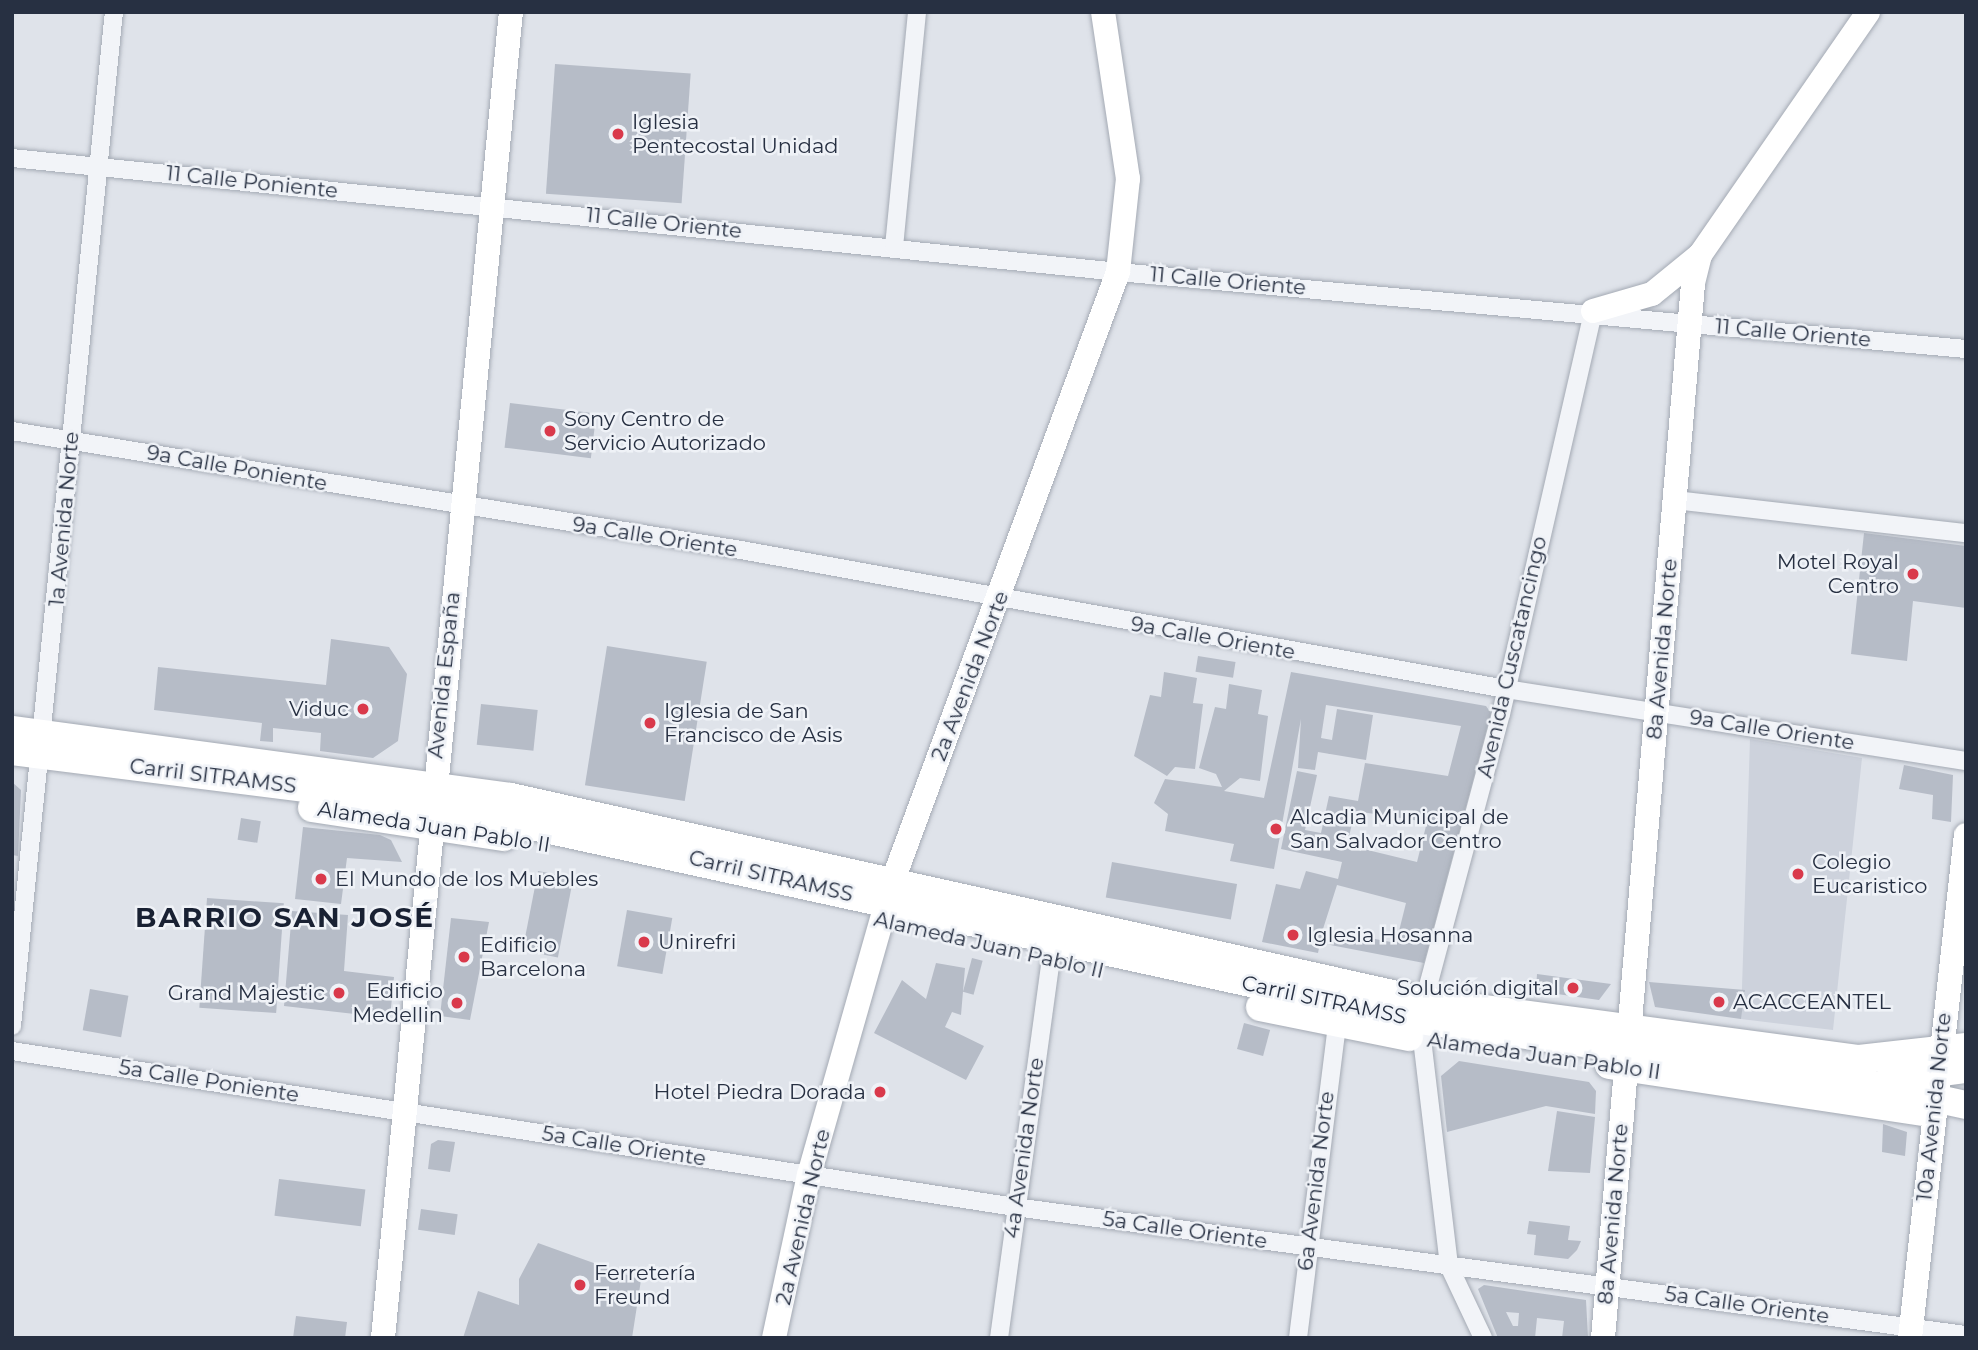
<!DOCTYPE html>
<html>
<head>
<meta charset="utf-8">
<style>
	body { margin:0 }
	#map { position:relative; width:1978px; height:1350px; overflow:hidden; background:#dfe3ea; font-family:Montserrat,sans-serif }
	div>[style] { position:absolute }
	.built>* { inset:0; background:#cdd2dc }
	.building>* { inset:0; background:#b6bcc7; transform-origin:0 0 }
	.roads { filter:drop-shadow(0 0 2px #a4aab4) drop-shadow(0 0 2px #a4aab4) }
	.street>* { height:18px; margin:-9px; padding:0 9px; transform-origin:9px; border-radius:9px; background:#f2f4f8 }
	.secondary>* { height:24px; margin:-12px; padding:0 12px; transform-origin:12px; border-radius:12px; background:#fff }
	.primary>* { height:28px; margin:-14px; padding:0 14px; transform-origin:14px; border-radius:14px; background:#fff }
	.dots>* { width:19px; height:19px; translate:-50% -50%; box-sizing:border-box; border:4px solid #eff2f7; border-radius:50% }
	span { translate:-50% -50%; white-space:nowrap; text-align:center; line-height:1.15; -webkit-text-stroke:5px #eff2f7; paint-order:stroke }
	.poi-label { font-size:21px; color:#273042 }
	.left { translate:0 -50%; text-align:left }
	.right { translate:-100% -50%; text-align:right }
	.street-label { font-size:21px; color:#273042 }
	.district-label { font-size:28px; color:#192133; font-weight:700; letter-spacing:2px }
	.frame { position:absolute; inset:0; border:14px solid #273042; pointer-events:none }
</style>
</head>
<body>
<div id="map">
	<div class="built">
		<i style="clip-path:polygon(1750px 739px,1862px 758px,1833px 1030px,1741px 1019px)"></i>
	</div>
	<div class="building">
		<i style="left:555px;top:64px;width:136px;height:130px;rotate:4deg"></i>
		<i style="left:510px;top:403px;width:87px;height:45px;rotate:7deg"></i>
		<i style="clip-path:polygon(1864px 533px,1966px 546px,1966px 608px,1913px 601px,1907px 661px,1851px 654px)"></i>
		<i style="clip-path:polygon(331px 639px,389px 647px,407px 674px,398px 741px,373px 758px,320px 751px,321px 733px,273px 728px,273px 742px,260px 741px,262px 723px,154px 710px,158px 667px,326px 685px)"></i>
		<i style="left:607px;top:646px;width:101px;height:141px;rotate:9deg"></i>
		<i style="left:1198px;top:656px;width:38px;height:16px;rotate:9deg"></i>
		<i style="clip-path:polygon(1164px 672px,1197px 678px,1193px 703px,1203px 704px,1195px 769px,1175px 767px,1167px 776px,1134px 756px,1150px 695px,1161px 697px)"></i>
		<i style="clip-path:polygon(evenodd,1291px 672px,1486px 706px,1491px 713px,1424px 963px,1320px 943px,1318px 953px,1262px 942px,1276px 884px,1300px 889px,1306px 871px,1338px 879px,1342px 862px,1281px 849px,1297px 771px,1317px 775px,1305px 830px,1321px 833px,1329px 796px,1358px 801px,1365px 763px,1448px 776px,1461px 726px,1326px 705px,1321px 738px,1332px 740px,1337px 709px,1373px 715px,1366px 760px,1318px 752px,1315px 770px,1298px 768px,1301px 719px,1274px 869px,1230px 861px,1234px 844px,1165px 831px,1168px 814px,1154px 803px,1165px 779px,1222px 787px,1216px 774px,1199px 768px,1215px 707px,1226px 709px,1229px 684px,1262px 690px,1258px 714px,1268px 716px,1260px 781px,1240px 778px,1224px 791px,1264px 798px,1291px 672px,1355px 811px,1427px 822px,1417px 862px,1347px 845px,1355px 811px,1291px 672px,1337px 885px,1406px 903px,1396px 943px,1323px 929px,1337px 885px)"></i>
		<i style="left:481px;top:704px;width:57px;height:41px;rotate:6deg"></i>
		<i style="clip-path:polygon(1904px 765px,1953px 775px,1951px 822px,1932px 819px,1933px 795px,1899px 789px)"></i>
		<i style="clip-path:polygon(12px 782px,21px 790px,18px 856px,12px 855px)"></i>
		<i style="left:241px;top:818px;width:20px;height:22px;rotate:9deg"></i>
		<i style="clip-path:polygon(303px 827px,380px 835px,391px 840px,402px 862px,347px 858px,341px 904px,295px 899px)"></i>
		<i style="left:1112px;top:862px;width:127px;height:36px;rotate:10deg"></i>
		<i style="left:538px;top:871px;width:36px;height:81px;rotate:11deg"></i>
		<i style="left:207px;top:898px;width:77px;height:110px;rotate:4deg"></i>
		<i style="left:627px;top:910px;width:46px;height:57px;rotate:10deg"></i>
		<i style="clip-path:polygon(292px 911px,348px 915px,344px 971px,394px 977px,390px 1018px,284px 1006px)"></i>
		<i style="clip-path:polygon(451px 918px,489px 922px,470px 1020px,440px 1016px)"></i>
		<i style="left:972px;top:958px;width:11px;height:35px;rotate:15deg"></i>
		<i style="clip-path:polygon(936px 963px,965px 968px,961px 1015px,952px 1012px,945px 1027px,984px 1046px,966px 1080px,874px 1033px,902px 980px,926px 999px)"></i>
		<i style="clip-path:polygon(1537px 974px,1611px 984px,1599px 1000px,1536px 991px)"></i>
		<i style="clip-path:polygon(1649px 982px,1745px 990px,1741px 1019px,1655px 1007px)"></i>
		<i style="left:90px;top:989px;width:39px;height:42px;rotate:10deg"></i>
		<i style="left:1244px;top:1023px;width:27px;height:27px;rotate:15deg"></i>
		<i style="clip-path:polygon(1459px 1061px,1589px 1082px,1596px 1091px,1595px 1114px,1546px 1106px,1447px 1132px,1441px 1076px)"></i>
		<i style="clip-path:polygon(1557px 1111px,1595px 1117px,1590px 1173px,1548px 1171px)"></i>
		<i style="clip-path:polygon(1883px 1124px,1907px 1132px,1905px 1156px,1882px 1152px)"></i>
		<i style="clip-path:polygon(438px 1140px,455px 1142px,450px 1172px,428px 1169px,431px 1144px)"></i>
		<i style="left:279px;top:1179px;width:87px;height:37px;rotate:7deg"></i>
		<i style="left:421px;top:1209px;width:37px;height:21px;rotate:8deg"></i>
		<i style="clip-path:polygon(1529px 1221px,1570px 1226px,1568px 1240px,1581px 1241px,1577px 1250px,1568px 1259px,1534px 1255px,1536px 1235px,1527px 1234px)"></i>
		<i style="clip-path:polygon(538px 1243px,641px 1280px,632px 1338px,463px 1338px,478px 1291px,519px 1305px,519px 1279px)"></i>
		<i style="clip-path:polygon(evenodd,1484px 1285px,1586px 1300px,1588px 1338px,1562px 1338px,1564px 1321px,1537px 1318px,1535px 1338px,1498px 1338px,1478px 1289px,1484px 1285px,1506px 1312px,1519px 1313px,1518px 1326px,1513px 1326px,1506px 1312px)"></i>
		<i style="clip-path:polygon(296px 1316px,347px 1322px,345px 1338px,293px 1338px)"></i>
	</div>
	<div class="roads">
		<div class="street">
			<i style="left:12px;top:158px;width:1112px;rotate:5.88deg"></i>
			<i style="left:1118px;top:272px;width:851px;rotate:5.19deg"></i>
			<i style="left:894px;top:247px;width:236px;rotate:-84.4deg"></i>
			<i style="left:12px;top:431px;width:739px;rotate:9.27deg"></i>
			<i style="left:741px;top:550px;width:778px;rotate:10.3deg"></i>
			<i style="left:1506px;top:689px;width:466px;rotate:8.9deg"></i>
			<i style="left:1675px;top:500px;width:293px;rotate:6.5deg"></i>
			<i style="left:1424px;top:1001px;width:297px;rotate:-75deg"></i>
			<i style="left:1501px;top:714px;width:413px;rotate:-77.1deg"></i>
			<i style="left:12px;top:1026px;width:1019px;rotate:-84.26deg"></i>
			<i style="left:1422px;top:1039px;width:229px;rotate:83.2deg"></i>
			<i style="left:1449px;top:1266px;width:80px;rotate:64.7deg"></i>
			<i style="left:12px;top:1051px;width:1015px;rotate:8.84deg"></i>
			<i style="left:1015px;top:1207px;width:960px;rotate:7.67deg"></i>
			<i style="left:999px;top:1338px;width:383px;rotate:-82.2deg"></i>
			<i style="left:1298px;top:1338px;width:316px;rotate:-82.9deg"></i>
		</div>
		<div class="secondary">
			<i style="left:1593px;top:311px;width:61px;rotate:-16.1deg"></i>
			<i style="left:1652px;top:294px;width:62px;rotate:-39.1deg"></i>
			<i style="left:383px;top:1338px;width:1332px;rotate:-84.49deg"></i>
			<i style="left:774px;top:1338px;width:167px;rotate:-77.9deg"></i>
			<i style="left:809px;top:1175px;width:304px;rotate:-74.1deg"></i>
			<i style="left:892px;top:883px;width:651px;rotate:-69.7deg"></i>
			<i style="left:1118px;top:272px;width:94px;rotate:-83.9deg"></i>
			<i style="left:1128px;top:179px;width:169px;rotate:-98.5deg"></i>
			<i style="left:1603px;top:1338px;width:1059px;rotate:-85.12deg"></i>
			<i style="left:1693px;top:283px;width:29px;rotate:-76deg"></i>
			<i style="left:1700px;top:255px;width:295px;rotate:-55.3deg"></i>
			<i style="left:1910px;top:1338px;width:506px;rotate:-83.65deg"></i>
		</div>
		<div class="primary">
			<i style="left:12px;top:730px;width:503px;rotate:7.65deg"></i>
			<i style="left:511px;top:797px;width:936px;rotate:12.6deg"></i>
			<i style="left:1424px;top:1001px;width:439px;rotate:7.6deg"></i>
			<i style="left:1859px;top:1059px;width:108px;rotate:-6.4deg"></i>
			<i style="left:12px;top:751px;width:422px;rotate:7.2deg"></i>
			<i style="left:431px;top:804px;width:1012px;rotate:12.32deg"></i>
			<i style="left:1420px;top:1020px;width:440px;rotate:8deg"></i>
			<i style="left:1856px;top:1081px;width:113px;rotate:12.3deg"></i>
			<i style="left:312px;top:808px;width:194px;rotate:8.6deg"></i>
			<i style="left:1260px;top:1007px;width:152px;rotate:11.4deg"></i>
			<i style="left:1609px;top:1065px;width:317px;rotate:8.5deg"></i>
			<i style="left:1889px;top:1079px;width:78px;rotate:-7.4deg"></i>
		</div>
	</div>
	<div class="dots">
		<i style="left:618px;top:134px;background:#d9394b"></i>
		<i style="left:550px;top:431px;background:#d9394b"></i>
		<i style="left:1913px;top:574px;background:#d9394b"></i>
		<i style="left:363px;top:709px;background:#d9394b"></i>
		<i style="left:650px;top:723px;background:#d9394b"></i>
		<i style="left:1276px;top:829px;background:#d9394b"></i>
		<i style="left:1798px;top:874px;background:#d9394b"></i>
		<i style="left:321px;top:879px;background:#d9394b"></i>
		<i style="left:1293px;top:935px;background:#d9394b"></i>
		<i style="left:644px;top:942px;background:#d9394b"></i>
		<i style="left:464px;top:957px;background:#d9394b"></i>
		<i style="left:1573px;top:988px;background:#d9394b"></i>
		<i style="left:339px;top:993px;background:#d9394b"></i>
		<i style="left:1719px;top:1002px;background:#d9394b"></i>
		<i style="left:457px;top:1003px;background:#d9394b"></i>
		<i style="left:880px;top:1092px;background:#d9394b"></i>
		<i style="left:580px;top:1285px;background:#d9394b"></i>
	</div>
	<div class="poi-label">
		<span class="left" style="left:632px;top:134px">Iglesia<br>Pentecostal Unidad</span>
		<span class="left" style="left:564px;top:431px">Sony Centro de<br>Servicio Autorizado</span>
		<span class="right" style="left:1899px;top:574px">Motel Royal<br>Centro</span>
		<span class="right" style="left:349px;top:709px">Viduc</span>
		<span class="left" style="left:664px;top:723px">Iglesia de San<br>Francisco de Asis</span>
		<span class="left" style="left:1290px;top:829px">Alcadia Municipal de<br>San Salvador Centro</span>
		<span class="left" style="left:1812px;top:874px">Colegio<br>Eucaristico</span>
		<span class="left" style="left:335px;top:879px">El Mundo de los Muebles</span>
		<span class="left" style="left:1307px;top:935px">Iglesia Hosanna</span>
		<span class="left" style="left:658px;top:942px">Unirefri</span>
		<span class="left" style="left:480px;top:957px">Edificio<br>Barcelona</span>
		<span class="right" style="left:1559px;top:988px">Solución digital</span>
		<span class="right" style="left:443px;top:1003px">Edificio<br>Medellin</span>
		<span class="right" style="left:325px;top:993px">Grand Majestic</span>
		<span class="left" style="left:1733px;top:1002px">ACACCEANTEL</span>
		<span class="right" style="left:866px;top:1092px">Hotel Piedra Dorada</span>
		<span class="left" style="left:594px;top:1285px">Ferretería<br>Freund</span>
	</div>
	<div class="street-label">
		<span style="left:252px;top:182px;rotate:6deg">11 Calle Poniente</span>
		<span style="left:664px;top:223px;rotate:6deg">11 Calle Oriente</span>
		<span style="left:1228px;top:281px;rotate:5deg">11 Calle Oriente</span>
		<span style="left:1793px;top:333px;rotate:5deg">11 Calle Oriente</span>
		<span style="left:237px;top:468px;rotate:10deg">9a Calle Poniente</span>
		<span style="left:64px;top:519px;rotate:-85deg">1a Avenida Norte</span>
		<span style="left:655px;top:537px;rotate:9deg">9a Calle Oriente</span>
		<span style="left:1213px;top:638px;rotate:10deg">9a Calle Oriente</span>
		<span style="left:1662px;top:649px;rotate:-85deg">8a Avenida Norte</span>
		<span style="left:1512px;top:657px;rotate:-77deg">Avenida Cuscatancingo</span>
		<span style="left:444px;top:675px;rotate:-84deg">Avenida España</span>
		<span style="left:970px;top:676px;rotate:-69deg">2a Avenida Norte</span>
		<span style="left:1772px;top:730px;rotate:9deg">9a Calle Oriente</span>
		<span style="left:213px;top:776px;rotate:7deg">Carril SITRAMSS</span>
		<span style="left:434px;top:827px;rotate:9deg">Alameda Juan Pablo II</span>
		<span style="left:771px;top:876px;rotate:13deg">Carril SITRAMSS</span>
		<span style="left:989px;top:945px;rotate:13deg">Alameda Juan Pablo II</span>
		<span style="left:1324px;top:1000px;rotate:12deg">Carril SITRAMSS</span>
		<span style="left:1544px;top:1056px;rotate:8deg">Alameda Juan Pablo II</span>
		<span style="left:209px;top:1081px;rotate:9deg">5a Calle Poniente</span>
		<span style="left:1934px;top:1107px;rotate:-84deg">10a Avenida Norte</span>
		<span style="left:624px;top:1146px;rotate:9deg">5a Calle Oriente</span>
		<span style="left:1024px;top:1148px;rotate:-82deg">4a Avenida Norte</span>
		<span style="left:1316px;top:1181px;rotate:-83deg">6a Avenida Norte</span>
		<span style="left:1613px;top:1214px;rotate:-85deg">8a Avenida Norte</span>
		<span style="left:803px;top:1217px;rotate:-77deg">2a Avenida Norte</span>
		<span style="left:1185px;top:1230px;rotate:8deg">5a Calle Oriente</span>
		<span style="left:1747px;top:1305px;rotate:8deg">5a Calle Oriente</span>
	</div>
	<div class="district-label">
		<span style="left:285px;top:917px">BARRIO SAN JOSÉ</span>
	</div>
	<div class="frame"></div>
</div>
</body>
</html>
